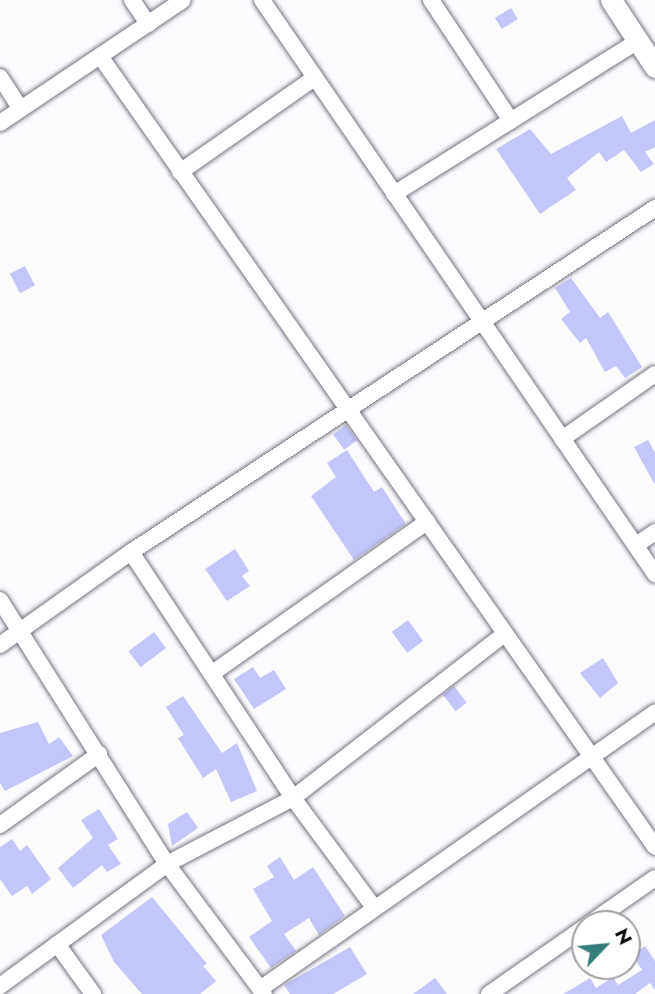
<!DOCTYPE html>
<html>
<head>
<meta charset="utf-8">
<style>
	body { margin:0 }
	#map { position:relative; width:655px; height:994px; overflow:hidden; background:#fcfbfe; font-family:Jost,sans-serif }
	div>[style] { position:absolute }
	.building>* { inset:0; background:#c2c6f8; transform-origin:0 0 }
	.roads { filter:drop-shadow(0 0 2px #767080) drop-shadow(0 0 2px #767080) }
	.street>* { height:16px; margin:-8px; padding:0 8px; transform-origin:8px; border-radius:8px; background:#fff }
	.secondary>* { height:21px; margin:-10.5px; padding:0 10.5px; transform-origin:10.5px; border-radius:10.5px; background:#fff }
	span { translate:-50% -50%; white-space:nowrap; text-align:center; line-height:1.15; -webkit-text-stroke:6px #fff; paint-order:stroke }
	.north { position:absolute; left:571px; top:910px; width:70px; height:70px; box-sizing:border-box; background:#fff; border:2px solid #9f9ea1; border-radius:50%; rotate:64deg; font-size:19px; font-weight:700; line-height:28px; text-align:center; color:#100d13 }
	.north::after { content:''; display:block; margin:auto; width:24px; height:32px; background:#347d79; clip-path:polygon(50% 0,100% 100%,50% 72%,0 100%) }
</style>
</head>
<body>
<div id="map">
	<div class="building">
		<i style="left:511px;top:8px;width:13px;height:19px;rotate:58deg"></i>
		<i style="clip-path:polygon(622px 116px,631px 133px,655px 120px,655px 147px,645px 152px,654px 164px,641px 172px,624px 150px,606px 162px,599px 152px,567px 178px,576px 190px,540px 214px,496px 149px,530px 129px,551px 154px)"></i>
		<i style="left:25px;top:266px;width:22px;height:17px;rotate:63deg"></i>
		<i style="clip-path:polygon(571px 278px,600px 318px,608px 312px,642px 367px,625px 378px,616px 366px,605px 372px,586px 338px,580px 343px,561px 319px,570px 312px,555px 288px)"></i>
		<i style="left:346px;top:425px;width:19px;height:16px;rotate:54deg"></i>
		<i style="clip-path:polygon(648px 440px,655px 453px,655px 485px,634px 447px)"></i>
		<i style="clip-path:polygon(347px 450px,374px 492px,382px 487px,406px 524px,354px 560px,311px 496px,336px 477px,327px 463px)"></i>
		<i style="clip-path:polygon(235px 549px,249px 571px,242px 576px,250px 586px,227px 601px,205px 569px)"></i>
		<i style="left:408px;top:620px;width:26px;height:20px;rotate:54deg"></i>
		<i style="left:154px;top:632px;width:20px;height:32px;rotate:53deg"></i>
		<i style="clip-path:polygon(603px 658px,618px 683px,600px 698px,580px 673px)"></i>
		<i style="clip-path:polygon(253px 667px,260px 678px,274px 670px,286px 689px,254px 709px,234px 679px)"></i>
		<i style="left:454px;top:686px;width:21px;height:14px;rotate:53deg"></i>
		<i style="clip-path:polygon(183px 696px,222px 753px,237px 743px,257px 791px,231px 802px,216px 769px,203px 778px,178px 738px,184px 735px,166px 707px)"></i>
		<i style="clip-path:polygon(38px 722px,49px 744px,59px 737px,73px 756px,5px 791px,0 783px,0 733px)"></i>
		<i style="clip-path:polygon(99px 809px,118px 839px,108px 845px,121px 864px,107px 872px,102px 865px,73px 888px,58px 868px,93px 838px,81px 820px)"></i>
		<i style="clip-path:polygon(187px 812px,198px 828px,172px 846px,168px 824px)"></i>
		<i style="clip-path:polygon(12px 839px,20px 851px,27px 845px,51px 879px,32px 894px,27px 886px,12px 896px,0 879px,0 847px)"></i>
		<i style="clip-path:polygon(280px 857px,294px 880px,313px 867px,345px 916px,319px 935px,309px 918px,284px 934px,296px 951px,271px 968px,249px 937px,272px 921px,253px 889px,274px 877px,267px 866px)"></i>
		<i style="clip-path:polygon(152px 897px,207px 964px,203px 966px,216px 981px,200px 994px,142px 994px,114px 962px,101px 935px)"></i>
		<i style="clip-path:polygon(645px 946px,655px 961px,655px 990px,650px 983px,635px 994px,563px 994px,590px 978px,596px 988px,613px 977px,618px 985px,642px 970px,632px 955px)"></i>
		<i style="clip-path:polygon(350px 947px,367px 974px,333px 994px,290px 994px,284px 985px)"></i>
		<i style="clip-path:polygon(435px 978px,447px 994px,413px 994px)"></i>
	</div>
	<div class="roads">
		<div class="street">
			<i style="left:132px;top:0;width:29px;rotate:56deg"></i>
			<i style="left:262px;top:0;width:696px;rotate:55.6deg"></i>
			<i style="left:431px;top:0;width:145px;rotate:56.5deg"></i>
			<i style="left:100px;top:56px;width:966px;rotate:54.94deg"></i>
			<i style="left:0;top:77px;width:38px;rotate:57deg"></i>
			<i style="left:0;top:123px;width:220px;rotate:-33.9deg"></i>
			<i style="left:180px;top:172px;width:164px;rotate:-35deg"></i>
			<i style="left:394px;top:194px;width:288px;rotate:-32.1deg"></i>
			<i style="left:562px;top:439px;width:113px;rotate:-35deg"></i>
			<i style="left:636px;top:545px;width:23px;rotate:-34deg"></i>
			<i style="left:131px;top:552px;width:295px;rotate:56.6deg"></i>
			<i style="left:293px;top:798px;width:134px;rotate:53.5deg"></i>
			<i style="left:0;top:600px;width:312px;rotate:57.7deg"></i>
			<i style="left:167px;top:864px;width:162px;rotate:53.3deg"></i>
			<i style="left:0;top:645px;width:161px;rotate:-35.4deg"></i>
			<i style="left:131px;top:552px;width:627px;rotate:-33.28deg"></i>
			<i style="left:214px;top:672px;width:261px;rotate:-35.2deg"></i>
			<i style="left:0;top:825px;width:122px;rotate:-35.6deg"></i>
			<i style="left:589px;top:924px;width:80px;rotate:-34.9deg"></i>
			<i style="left:57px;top:944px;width:62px;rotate:54.2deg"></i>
			<i style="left:0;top:986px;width:207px;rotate:-36.1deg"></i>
			<i style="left:167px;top:864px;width:142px;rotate:-27.6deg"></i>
			<i style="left:293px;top:798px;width:266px;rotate:-37.8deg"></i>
			<i style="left:260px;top:989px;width:482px;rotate:-35deg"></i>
			<i style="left:489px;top:994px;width:117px;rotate:-34.9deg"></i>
		</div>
		<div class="secondary">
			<i style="left:611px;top:0;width:80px;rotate:56.7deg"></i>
		</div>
	</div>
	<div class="north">N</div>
</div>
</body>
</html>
